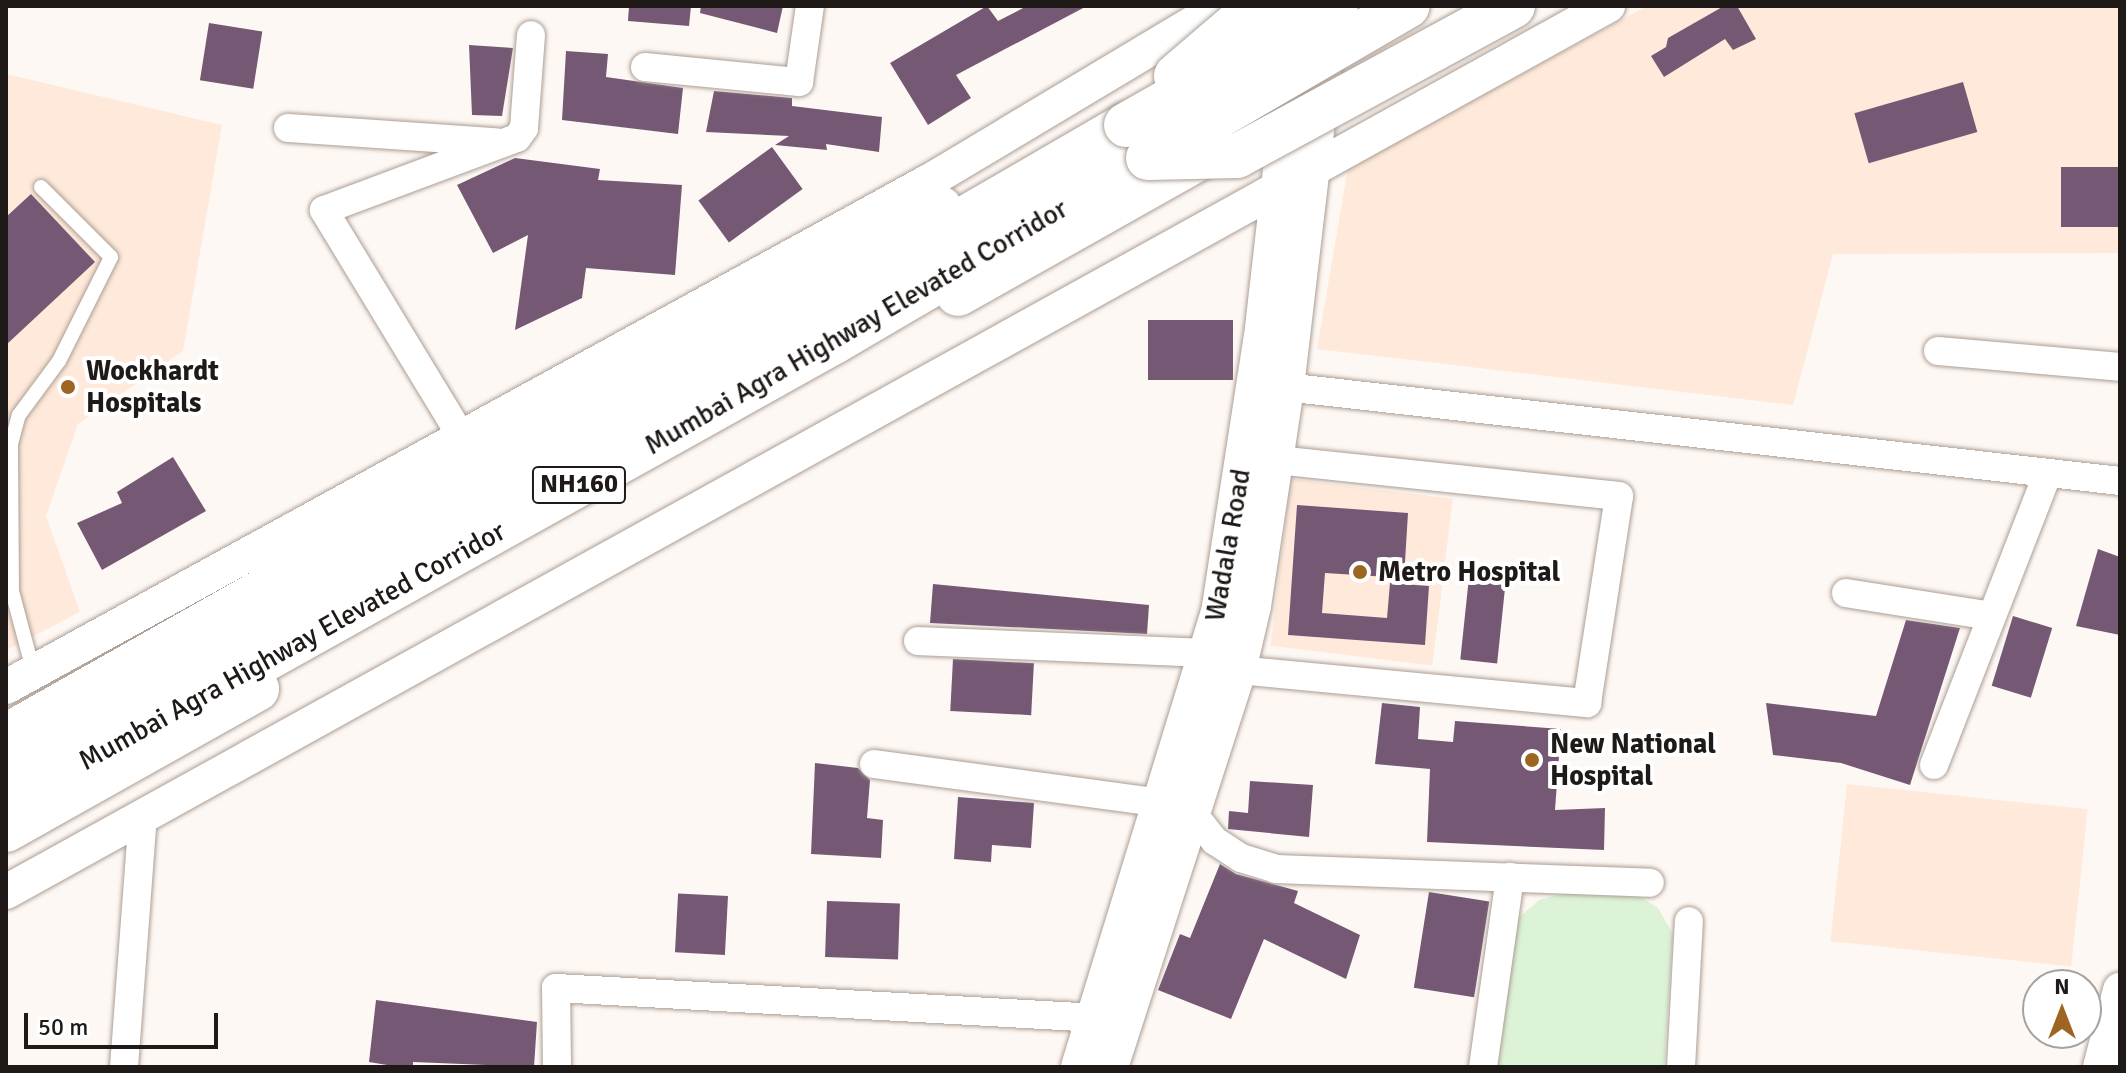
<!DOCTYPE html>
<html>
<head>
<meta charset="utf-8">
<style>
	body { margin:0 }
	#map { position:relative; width:2126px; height:1073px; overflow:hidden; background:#fef8f4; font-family:Signika,sans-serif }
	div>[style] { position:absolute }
	.built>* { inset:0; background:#fee9da; transform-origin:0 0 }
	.green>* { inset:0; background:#dcf3d7 }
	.building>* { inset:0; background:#755974; transform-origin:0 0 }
	.roads { filter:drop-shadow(0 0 2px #ab9e94) drop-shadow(0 0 2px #ab9e94) }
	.service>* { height:14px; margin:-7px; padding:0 7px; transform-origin:7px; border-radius:7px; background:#fff }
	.minor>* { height:28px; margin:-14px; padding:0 14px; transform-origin:14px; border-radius:14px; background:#fff }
	.tertiary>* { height:34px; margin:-17px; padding:0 17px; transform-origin:17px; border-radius:17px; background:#fff }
	.secondary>* { height:38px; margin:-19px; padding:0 19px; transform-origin:19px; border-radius:19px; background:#fff }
	.primary>* { height:44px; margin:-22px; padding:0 22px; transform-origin:22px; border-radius:22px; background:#fff }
	.motorway>* { height:44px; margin:-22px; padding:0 22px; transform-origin:22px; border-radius:22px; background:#fff }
	.bridges { filter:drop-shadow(0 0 2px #ab9e94) drop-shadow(0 0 2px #ab9e94) }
	.motorway-bridge>* { height:44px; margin:-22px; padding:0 22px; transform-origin:22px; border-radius:22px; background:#fff }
	.dots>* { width:22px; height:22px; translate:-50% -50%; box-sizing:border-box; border:4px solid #fff; border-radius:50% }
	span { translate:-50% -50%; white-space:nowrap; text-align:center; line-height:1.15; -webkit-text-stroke:8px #fff; paint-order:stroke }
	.shield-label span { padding:2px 6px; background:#fff; border:2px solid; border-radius:6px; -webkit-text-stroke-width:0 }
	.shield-label { font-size:26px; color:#1f1a17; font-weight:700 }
	.street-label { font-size:28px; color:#1f1a17 }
	.poi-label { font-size:28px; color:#1f1a17; font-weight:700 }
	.left { translate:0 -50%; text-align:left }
	.frame { position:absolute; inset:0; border:8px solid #1f1a17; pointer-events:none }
	.north { position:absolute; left:2022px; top:969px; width:80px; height:80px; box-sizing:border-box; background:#fff; border:2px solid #a5a3a2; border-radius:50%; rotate:0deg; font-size:22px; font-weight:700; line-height:32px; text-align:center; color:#1f1a17 }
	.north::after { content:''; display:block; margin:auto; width:28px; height:36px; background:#9e6522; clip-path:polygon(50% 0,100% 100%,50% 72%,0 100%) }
	.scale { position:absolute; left:24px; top:1013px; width:194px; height:36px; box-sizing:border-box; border:4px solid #1f1a17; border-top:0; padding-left:10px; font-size:24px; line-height:28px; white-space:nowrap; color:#1f1a17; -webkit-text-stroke:6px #fff; paint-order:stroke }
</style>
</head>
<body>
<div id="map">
	<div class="built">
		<i style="clip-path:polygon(1647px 6px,2120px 6px,2120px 253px,1833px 254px,1793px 405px,1317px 349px,1348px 168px)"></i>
		<i style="clip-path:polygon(6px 74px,222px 125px,183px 351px,78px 424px,46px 516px,80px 612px,6px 650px)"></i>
		<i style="left:1291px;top:479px;width:163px;height:168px;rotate:7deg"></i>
		<i style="left:1847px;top:784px;width:242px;height:158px;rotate:6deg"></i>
	</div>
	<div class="green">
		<i style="clip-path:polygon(1570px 892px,1634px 893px,1658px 908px,1673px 934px,1664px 1067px,1498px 1067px,1517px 919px,1539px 900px)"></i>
	</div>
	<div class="building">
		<i style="clip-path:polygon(629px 6px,691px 6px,689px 26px,628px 21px)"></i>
		<i style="clip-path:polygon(701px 6px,783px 6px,777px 33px,700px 13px)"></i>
		<i style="clip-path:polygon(987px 6px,998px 21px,1027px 6px,1087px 6px,956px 75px,971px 98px,928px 125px,890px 63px)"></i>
		<i style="clip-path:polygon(1724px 6px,1737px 6px,1756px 39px,1733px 50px,1725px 39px,1664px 77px,1651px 56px,1666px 47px,1668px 38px)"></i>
		<i style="left:209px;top:23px;width:54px;height:58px;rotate:9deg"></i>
		<i style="clip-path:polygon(469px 45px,513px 48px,502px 116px,472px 115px)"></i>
		<i style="clip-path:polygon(566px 51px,608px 54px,606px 77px,683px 88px,678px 134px,562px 120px)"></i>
		<i style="left:1963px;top:82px;width:52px;height:113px;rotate:74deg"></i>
		<i style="clip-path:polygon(714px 91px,792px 98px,792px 106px,882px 117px,879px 152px,826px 144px,827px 150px,775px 145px,789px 136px,706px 132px)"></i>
		<i style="left:772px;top:147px;width:52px;height:91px;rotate:54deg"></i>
		<i style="clip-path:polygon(515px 158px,600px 169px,598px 180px,682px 185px,675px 275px,586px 268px,582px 298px,515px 330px,528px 235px,493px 253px,457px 185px)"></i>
		<i style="left:2120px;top:167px;width:60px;height:59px;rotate:90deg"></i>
		<i style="clip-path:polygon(31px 194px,95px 262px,6px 345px,6px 217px)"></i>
		<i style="left:1233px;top:320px;width:60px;height:85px;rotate:90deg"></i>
		<i style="clip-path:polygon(173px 457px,206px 511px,102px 570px,77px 523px,122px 503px,117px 492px)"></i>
		<i style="clip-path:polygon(1297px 505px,1408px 513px,1404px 578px,1325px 573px,1322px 613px,1387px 618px,1390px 583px,1429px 586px,1425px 645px,1288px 635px)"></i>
		<i style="clip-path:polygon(2098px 549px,2120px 557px,2120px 635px,2076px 626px)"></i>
		<i style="left:1469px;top:577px;width:37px;height:83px;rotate:6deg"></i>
		<i style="clip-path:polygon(933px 584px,1149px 605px,1147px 634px,930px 623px)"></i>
		<i style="left:2013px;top:616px;width:41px;height:73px;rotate:17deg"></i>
		<i style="clip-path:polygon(1906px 620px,1960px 628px,1910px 785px,1841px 763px,1773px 755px,1766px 703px,1876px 716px)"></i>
		<i style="left:953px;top:659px;width:81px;height:52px;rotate:3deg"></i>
		<i style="clip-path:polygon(1382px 703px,1420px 707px,1418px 739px,1453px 742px,1455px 721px,1561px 729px,1555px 810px,1605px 808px,1604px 850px,1427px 842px,1430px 769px,1375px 764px)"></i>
		<i style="clip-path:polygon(815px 763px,858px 768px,870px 780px,867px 818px,883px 820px,881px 858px,811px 854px)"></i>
		<i style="clip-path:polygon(1250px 781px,1313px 785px,1309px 837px,1228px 829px,1229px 811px,1248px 813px)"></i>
		<i style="clip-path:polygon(958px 797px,1034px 803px,1031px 848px,992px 845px,991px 862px,954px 859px)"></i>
		<i style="clip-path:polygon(1220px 864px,1236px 874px,1298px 891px,1294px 903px,1360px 935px,1346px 979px,1264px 939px,1231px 1019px,1158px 990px,1180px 934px,1190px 938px)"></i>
		<i style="left:1429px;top:892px;width:61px;height:97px;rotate:9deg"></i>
		<i style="left:728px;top:896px;width:59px;height:50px;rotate:93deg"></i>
		<i style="left:827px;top:901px;width:73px;height:56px;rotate:2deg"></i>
		<i style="clip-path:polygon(376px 1000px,537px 1022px,534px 1067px,413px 1062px,413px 1067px,399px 1067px,369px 1062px)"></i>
	</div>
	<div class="roads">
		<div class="service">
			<i style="left:33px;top:670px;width:82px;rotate:-104.9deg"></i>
			<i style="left:12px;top:591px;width:147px;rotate:-90.4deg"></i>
			<i style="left:11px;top:444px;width:30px;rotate:-75deg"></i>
			<i style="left:19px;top:415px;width:67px;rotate:-53.5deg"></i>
			<i style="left:59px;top:361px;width:116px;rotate:-63.4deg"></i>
			<i style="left:111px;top:257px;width:99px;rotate:-135deg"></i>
		</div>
		<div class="minor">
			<i style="left:645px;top:67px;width:155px;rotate:5.6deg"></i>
			<i style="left:799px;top:82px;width:77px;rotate:-81.8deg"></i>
			<i style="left:288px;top:128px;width:208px;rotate:3.9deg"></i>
			<i style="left:1938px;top:351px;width:183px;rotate:5deg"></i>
			<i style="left:1285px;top:387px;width:840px;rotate:6.42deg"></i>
			<i style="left:463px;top:439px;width:268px;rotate:-121.3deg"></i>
			<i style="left:324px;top:210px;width:206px;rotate:-20.5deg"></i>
			<i style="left:517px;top:138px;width:12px;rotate:-55deg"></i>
			<i style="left:524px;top:128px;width:93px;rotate:-85.7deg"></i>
			<i style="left:1846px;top:593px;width:147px;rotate:9deg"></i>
			<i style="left:918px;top:641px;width:287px;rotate:2.4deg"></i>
			<i style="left:1237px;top:670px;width:352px;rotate:5.4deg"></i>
			<i style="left:1587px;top:703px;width:209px;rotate:-81.2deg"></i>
			<i style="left:1619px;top:496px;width:347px;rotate:-174deg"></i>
			<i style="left:874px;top:764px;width:292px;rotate:7.7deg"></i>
			<i style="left:1934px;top:765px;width:313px;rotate:-68.7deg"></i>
			<i style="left:1192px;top:812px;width:37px;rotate:52deg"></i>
			<i style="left:1215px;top:841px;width:31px;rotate:33deg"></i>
			<i style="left:1241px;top:858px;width:37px;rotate:17deg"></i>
			<i style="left:1276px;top:869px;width:374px;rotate:2.1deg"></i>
			<i style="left:124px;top:1067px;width:251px;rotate:-85.7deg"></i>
			<i style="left:557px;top:1067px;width:79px;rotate:-90.7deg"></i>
			<i style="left:556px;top:988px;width:560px;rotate:3.17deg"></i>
			<i style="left:1483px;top:1067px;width:192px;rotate:-81.9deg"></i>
			<i style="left:1681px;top:1067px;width:146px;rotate:-86.9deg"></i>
		</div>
		<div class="tertiary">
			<i style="left:6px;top:687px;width:1055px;rotate:-28.73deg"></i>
			<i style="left:931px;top:180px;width:339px;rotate:-30.9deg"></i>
			<i style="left:6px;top:892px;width:1831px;rotate:-28.95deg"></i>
			<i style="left:2100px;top:1067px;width:80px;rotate:-75.4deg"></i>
		</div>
		<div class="secondary">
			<i style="left:1080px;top:1067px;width:475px;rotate:-72.9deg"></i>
			<i style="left:1220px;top:613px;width:288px;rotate:-81.2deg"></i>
			<i style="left:1264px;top:328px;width:281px;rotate:-83.5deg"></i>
			<i style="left:1109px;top:1067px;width:417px;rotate:-72.1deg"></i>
			<i style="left:1237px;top:670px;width:66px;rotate:-76.8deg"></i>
			<i style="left:1252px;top:606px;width:221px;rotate:-81.4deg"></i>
			<i style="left:1285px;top:387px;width:360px;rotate:-83.3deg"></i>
		</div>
		<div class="primary">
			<i style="left:958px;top:294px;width:291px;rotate:-29.4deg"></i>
			<i style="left:6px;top:736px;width:1073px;rotate:-29.48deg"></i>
			<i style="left:6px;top:830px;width:288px;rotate:-29.3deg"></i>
		</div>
		<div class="motorway">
			<i style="left:6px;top:764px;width:370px;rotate:-28.8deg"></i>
			<i style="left:330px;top:586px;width:920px;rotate:-30.08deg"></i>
			<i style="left:6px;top:804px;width:948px;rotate:-29.16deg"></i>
			<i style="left:834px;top:342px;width:364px;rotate:-30.4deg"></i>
		</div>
	</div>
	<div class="bridges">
		<div class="motorway-bridge">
			<i style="left:1176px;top:76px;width:83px;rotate:-40.6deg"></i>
			<i style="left:1239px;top:22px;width:33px;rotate:-29deg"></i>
			<i style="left:1126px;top:125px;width:241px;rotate:-29.5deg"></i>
			<i style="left:1150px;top:156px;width:298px;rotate:-30.2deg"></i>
			<i style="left:1148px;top:158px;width:89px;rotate:-1.3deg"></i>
			<i style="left:1237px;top:156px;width:314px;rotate:-28.5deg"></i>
		</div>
	</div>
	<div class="dots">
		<i style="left:68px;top:387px;background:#9e6522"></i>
		<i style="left:1360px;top:572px;background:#9e6522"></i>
		<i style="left:1532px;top:760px;background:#9e6522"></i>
	</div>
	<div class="shield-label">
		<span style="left:579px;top:485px">NH160</span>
	</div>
	<div class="street-label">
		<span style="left:856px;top:327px;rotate:-30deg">Mumbai Agra Highway Elevated Corridor</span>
		<span style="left:1228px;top:545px;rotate:-80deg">Wadala Road</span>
		<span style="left:292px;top:646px;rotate:-29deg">Mumbai Agra Highway Elevated Corridor</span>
	</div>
	<div class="poi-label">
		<span class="left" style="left:86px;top:387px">Wockhardt<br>Hospitals</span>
		<span class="left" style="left:1378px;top:572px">Metro Hospital</span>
		<span class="left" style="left:1550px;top:760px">New National<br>Hospital</span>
	</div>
	<div class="frame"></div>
	<div class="north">N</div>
	<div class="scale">50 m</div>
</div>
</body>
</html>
